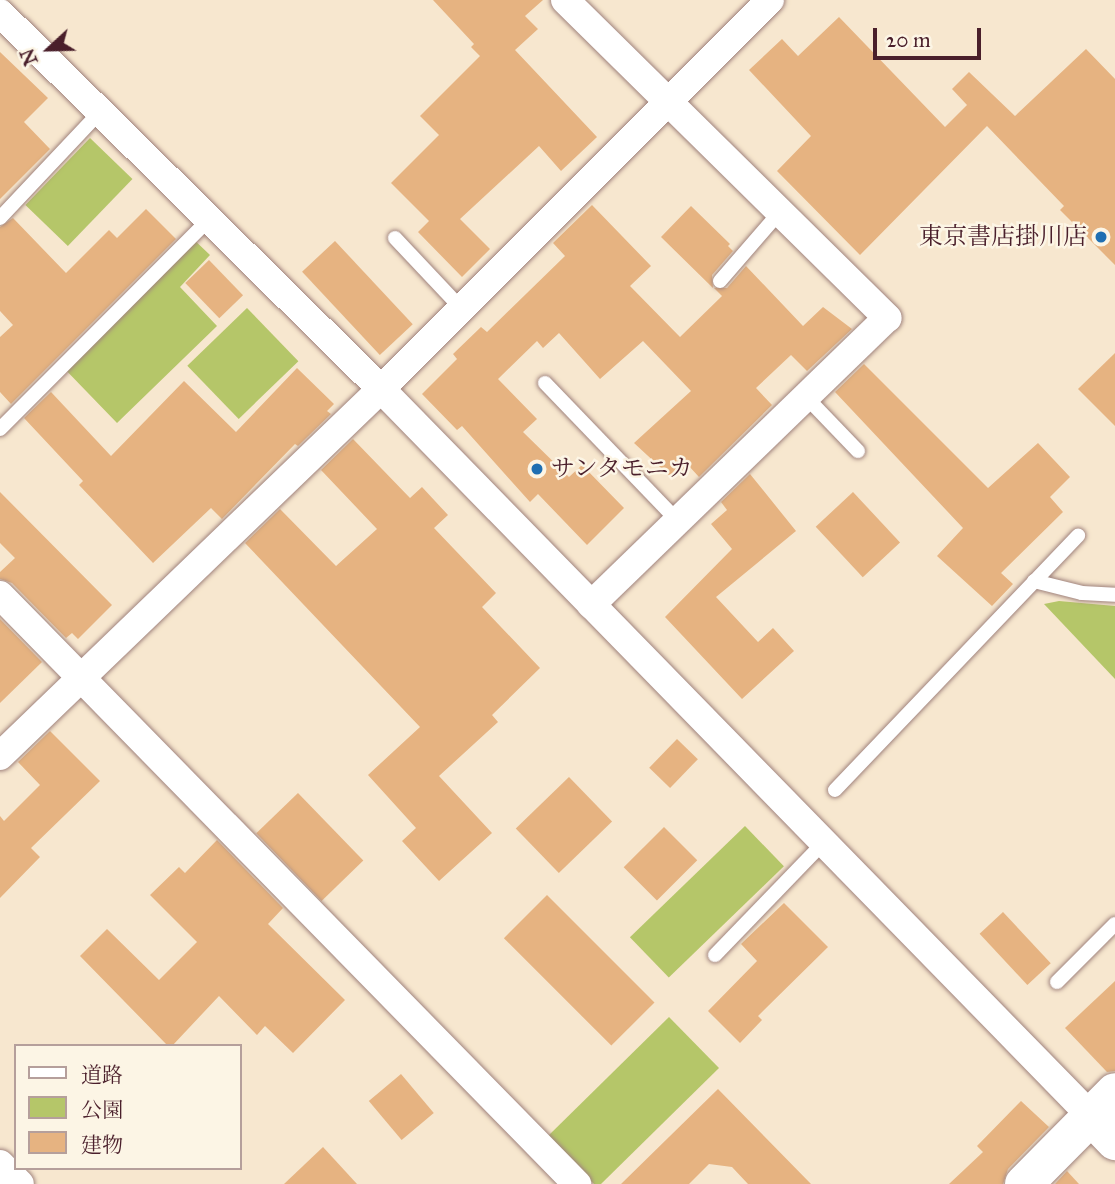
<!DOCTYPE html>
<html>
<head>
<meta charset="utf-8">
<style>
	body { margin:0 }
	#map { position:relative; width:1115px; height:1184px; overflow:hidden; background:#f7e7cf; font-family:"IM FELL Great Primer","Noto Serif JP",serif }
	div>[style] { position:absolute }
	.green>* { inset:0; background:#b5c669; transform-origin:0 0 }
	.building>* { inset:0; background:#e6b381; transform-origin:0 0 }
	.roads { filter:drop-shadow(0 0 2px #a0837d) drop-shadow(0 0 2px #a0837d) }
	.lane>* { height:14px; margin:-7px; padding:0 7px; transform-origin:7px; border-radius:7px; background:#fff }
	.street>* { height:28px; margin:-14px; padding:0 14px; transform-origin:14px; border-radius:14px; background:#fff }
	.secondary>* { height:38px; margin:-19px; padding:0 19px; transform-origin:19px; border-radius:19px; background:#fff }
	.dots>* { width:19px; height:19px; translate:-50% -50%; box-sizing:border-box; border:4px solid #fcf5e5; border-radius:50% }
	span { translate:-50% -50%; white-space:nowrap; text-align:center; line-height:1.15; -webkit-text-stroke:5px #fcf5e5; paint-order:stroke }
	.poi-label { font-size:24px; color:#4a1f2b }
	.right { translate:-100% -50%; text-align:right }
	.left { translate:0 -50%; text-align:left }
	.legend { position:absolute; left:14px; top:1044px; width:228px; height:126px; box-sizing:border-box; background:#fcf5e5; border:2px solid #b59f9b; margin:0; padding:9px 12px; list-style:none; font-size:21px; color:#4a1f2b }
	.legend li { display:flex; align-items:center; gap:14px; height:35px }
	.legend b { width:35px; border:2px solid #b59f9b }
	.north { position:absolute; left:14px; top:14px; width:70px; height:70px; -webkit-text-stroke:5px #fcf5e5; paint-order:stroke; rotate:248deg; font-size:19px; font-weight:700; line-height:28px; text-align:center; color:#4a1f2b }
	.north::after { content:''; display:block; margin:auto; width:24px; height:32px; background:#4a1f2b; clip-path:polygon(50% 0,100% 100%,50% 72%,0 100%) }
	.scale { position:absolute; left:873px; top:28px; width:108px; height:32px; box-sizing:border-box; border:4px solid #4a1f2b; border-top:0; padding-left:9px; font-size:21px; line-height:24px; white-space:nowrap; color:#4a1f2b; -webkit-text-stroke:5px #fcf5e5; paint-order:stroke }
</style>
</head>
<body>
<div id="map">
	<div class="green">
		<i style="left:90px;top:138px;width:59px;height:93px;rotate:44deg"></i>
		<i style="clip-path:polygon(189px 235px,210px 255px,180px 287px,217px 326px,117px 423px,58px 362px)"></i>
		<i style="left:247px;top:308px;width:74px;height:83px;rotate:46deg"></i>
		<i style="clip-path:polygon(1059px 601px,1115px 606px,1115px 679px,1044px 604px)"></i>
		<i style="left:745px;top:826px;width:56px;height:160px;rotate:46deg"></i>
		<i style="clip-path:polygon(669px 1017px,719px 1068px,601px 1184px,594px 1184px,547px 1137px)"></i>
	</div>
	<div class="building">
		<i style="clip-path:polygon(433px 0,543px 0,525px 16px,538px 29px,515px 50px,597px 137px,561px 171px,539px 146px,460px 219px,490px 249px,462px 277px,418px 232px,429px 221px,391px 183px,439px 135px,420px 116px,480px 56px,471px 47px,474px 44px)"></i>
		<i style="clip-path:polygon(839px 17px,945px 127px,967px 105px,952px 89px,969px 72px,1015px 116px,1086px 49px,1115px 79px,1115px 265px,1060px 210px,1064px 206px,987px 126px,860px 255px,777px 171px,811px 136px,749px 70px,782px 39px,798px 56px)"></i>
		<i style="clip-path:polygon(0 52px,48px 98px,24px 122px,50px 149px,0 199px)"></i>
		<i style="clip-path:polygon(592px 205px,651px 266px,630px 286px,680px 337px,722px 296px,714px 288px,727px 288px,746px 266px,803px 326px,823px 307px,852px 329px,807px 371px,791px 355px,756px 388px,772px 405px,699px 477px,688px 465px,673px 479px,634px 443px,691px 391px,643px 341px,600px 379px,559px 333px,543px 348px,537px 341px,498px 379px,537px 419px,523px 432px,569px 477px,582px 465px,624px 508px,587px 545px,538px 494px,530px 502px,462px 426px,457px 430px,422px 394px,457px 359px,453px 354px,481px 327px,487px 332px,565px 256px,553px 243px)"></i>
		<i style="clip-path:polygon(691px 206px,730px 244px,728px 246px,733px 251px,712px 275px,713px 288px,661px 237px)"></i>
		<i style="clip-path:polygon(146px 209px,176px 239px,11px 404px,0 392px,0 337px,13px 325px,0 311px,0 227px,13px 218px,66px 273px,109px 230px,117px 238px)"></i>
		<i style="left:335px;top:241px;width:114px;height:45px;rotate:47deg"></i>
		<i style="left:209px;top:260px;width:49px;height:33px;rotate:46deg"></i>
		<i style="clip-path:polygon(1115px 353px,1115px 426px,1078px 389px)"></i>
		<i style="clip-path:polygon(864px 364px,988px 488px,1038px 443px,1070px 477px,1050px 497px,1063px 512px,1001px 573px,1013px 584px,992px 606px,937px 556px,963px 528px,835px 392px)"></i>
		<i style="clip-path:polygon(297px 368px,334px 404px,327px 411px,331px 414px,298px 446px,295px 444px,222px 519px,211px 508px,153px 563px,79px 485px,83px 481px,24px 418px,51px 392px,111px 456px,184px 381px,236px 432px)"></i>
		<i style="clip-path:polygon(353px 439px,410px 498px,422px 487px,448px 515px,434px 528px,496px 593px,482px 607px,540px 668px,492px 715px,498px 722px,439px 776px,492px 833px,439px 881px,402px 841px,416px 828px,368px 775px,420px 727px,245px 543px,280px 509px,336px 566px,377px 529px,321px 470px)"></i>
		<i style="clip-path:polygon(750px 474px,796px 531px,716px 597px,758px 642px,773px 628px,794px 651px,742px 699px,665px 617px,732px 549px,711px 524px,727px 510px,721px 502px)"></i>
		<i style="clip-path:polygon(0 492px,112px 605px,78px 639px,72px 633px,66px 638px,12px 583px,0 579px,0 572px,15px 558px,0 543px)"></i>
		<i style="left:853px;top:492px;width:69px;height:51px;rotate:47deg"></i>
		<i style="clip-path:polygon(0 619px,42px 662px,0 703px)"></i>
		<i style="clip-path:polygon(50px 731px,100px 781px,31px 848px,40px 857px,0 898px,0 816px,4px 821px,40px 785px,18px 762px)"></i>
		<i style="left:677px;top:739px;width:29px;height:40px;rotate:44deg"></i>
		<i style="left:569px;top:777px;width:62px;height:74px;rotate:46deg"></i>
		<i style="left:298px;top:793px;width:94px;height:58px;rotate:46deg"></i>
		<i style="left:664px;top:827px;width:47px;height:57px;rotate:45deg"></i>
		<i style="clip-path:polygon(217px 840px,283px 908px,268px 924px,345px 1000px,293px 1053px,265px 1026px,257px 1035px,219px 996px,172px 1046px,168px 1046px,80px 956px,107px 929px,159px 980px,197px 942px,150px 895px,179px 867px,185px 873px)"></i>
		<i style="left:547px;top:895px;width:152px;height:61px;rotate:45deg"></i>
		<i style="clip-path:polygon(784px 903px,828px 947px,758px 1016px,762px 1020px,740px 1043px,708px 1011px,757px 961px,741px 944px)"></i>
		<i style="left:1003px;top:912px;width:70px;height:32px;rotate:47deg"></i>
		<i style="clip-path:polygon(1115px 981px,1115px 1071px,1107px 1072px,1065px 1028px)"></i>
		<i style="left:401px;top:1074px;width:51px;height:42px;rotate:50deg"></i>
		<i style="clip-path:polygon(718px 1089px,811px 1184px,748px 1184px,732px 1167px,709px 1164px,689px 1184px,621px 1184px)"></i>
		<i style="clip-path:polygon(1021px 1101px,1049px 1127px,1008px 1169px,1003px 1184px,949px 1184px,983px 1152px,977px 1146px)"></i>
		<i style="clip-path:polygon(323px 1147px,357px 1184px,284px 1184px)"></i>
		<i style="clip-path:polygon(1067px 1171px,1079px 1184px,1055px 1184px)"></i>
	</div>
	<div class="roads">
		<div class="lane">
			<i style="left:0;top:218px;width:146px;rotate:-46.7deg"></i>
			<i style="left:395px;top:238px;width:96px;rotate:46.7deg"></i>
			<i style="left:720px;top:281px;width:90px;rotate:-49.1deg"></i>
			<i style="left:545px;top:383px;width:192px;rotate:46.1deg"></i>
			<i style="left:806px;top:397px;width:75px;rotate:46.1deg"></i>
			<i style="left:0;top:429px;width:296px;rotate:-45.1deg"></i>
			<i style="left:1034px;top:581px;width:49px;rotate:14deg"></i>
			<i style="left:1082px;top:593px;width:33px;rotate:3deg"></i>
			<i style="left:835px;top:790px;width:352px;rotate:-46.3deg"></i>
			<i style="left:715px;top:955px;width:156px;rotate:-46deg"></i>
			<i style="left:1057px;top:982px;width:82px;rotate:-45deg"></i>
		</div>
		<div class="street">
			<i style="left:565px;top:0;width:453px;rotate:44.6deg"></i>
			<i style="left:887px;top:318px;width:412px;rotate:135.9deg"></i>
			<i style="left:0;top:13px;width:535px;rotate:44.62deg"></i>
			<i style="left:381px;top:389px;width:1016px;rotate:45.68deg"></i>
			<i style="left:0;top:595px;width:825px;rotate:45.59deg"></i>
			<i style="left:0;top:756px;width:529px;rotate:-43.93deg"></i>
			<i style="left:381px;top:389px;width:550px;rotate:-45deg"></i>
			<i style="left:0;top:1164px;width:28px;rotate:45deg"></i>
		</div>
		<div class="secondary">
			<i style="left:1091px;top:1116px;width:35px;rotate:46deg"></i>
			<i style="left:1024px;top:1184px;width:129px;rotate:-45.3deg"></i>
		</div>
	</div>
	<div class="dots">
		<i style="left:1101px;top:237px;background:#1f6fb2"></i>
		<i style="left:537px;top:469px;background:#1f6fb2"></i>
	</div>
	<div class="poi-label">
		<span class="right" style="left:1087px;top:237px">東京書店掛川店</span>
		<span class="left" style="left:551px;top:469px">サンタモニカ</span>
	</div>
	<ul class="legend">
	<li><b style="height:9px;background:#fff"></b>道路</li>
	<li><b style="height:19px;background:#b5c669"></b>公園</li>
	<li><b style="height:19px;background:#e6b381"></b>建物</li>
	</ul>
	<div class="north">N</div>
	<div class="scale">20 m</div>
</div>
</body>
</html>
